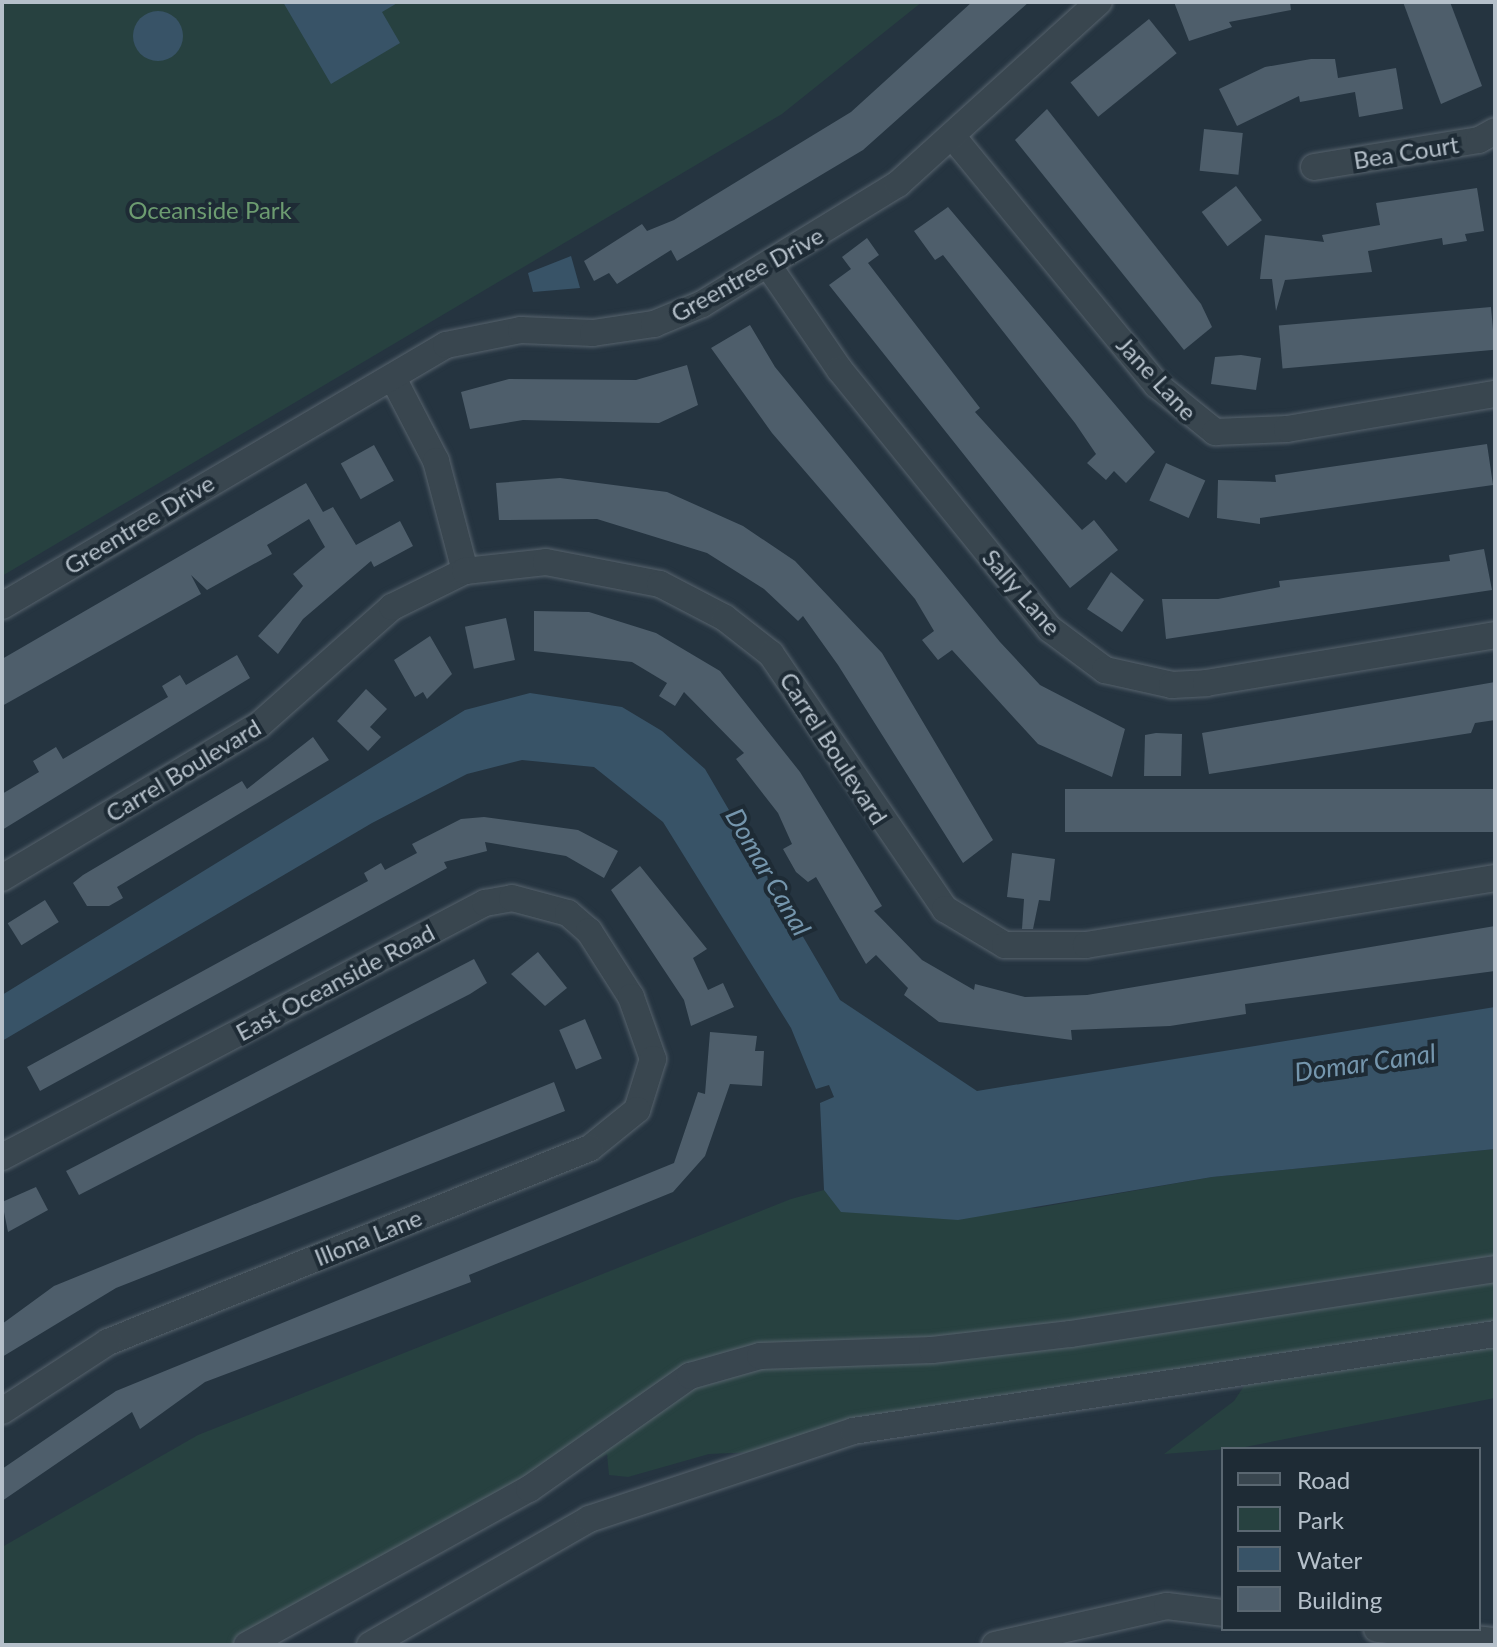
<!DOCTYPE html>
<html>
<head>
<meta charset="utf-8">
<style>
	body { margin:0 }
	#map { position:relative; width:1497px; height:1647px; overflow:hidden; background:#253440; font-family:Lato,sans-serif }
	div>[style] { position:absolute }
	.green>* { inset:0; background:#274140 }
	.water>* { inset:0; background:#385367 }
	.round { border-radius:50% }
	.building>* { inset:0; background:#4e5e6b; transform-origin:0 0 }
	.roads { filter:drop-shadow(0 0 2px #57636d) drop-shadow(0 0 2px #57636d) }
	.minor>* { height:26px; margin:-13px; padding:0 13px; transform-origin:13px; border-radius:13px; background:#39464f }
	span { translate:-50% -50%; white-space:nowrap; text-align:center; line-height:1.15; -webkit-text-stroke:8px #1e2b35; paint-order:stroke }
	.street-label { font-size:24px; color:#b5c0ca }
	.park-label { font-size:24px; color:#6c9b70 }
	.water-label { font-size:26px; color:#7596ad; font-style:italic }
	.frame { position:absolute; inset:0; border:4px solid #b5c0ca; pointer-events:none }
	.legend { position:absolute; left:1221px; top:1447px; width:260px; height:184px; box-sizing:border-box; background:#1e2b35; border:2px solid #5a6771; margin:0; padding:10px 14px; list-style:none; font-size:24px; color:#b5c0ca }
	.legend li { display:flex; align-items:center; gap:16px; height:40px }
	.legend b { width:40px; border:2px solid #5a6771 }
</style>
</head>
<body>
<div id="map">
	<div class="green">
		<i style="clip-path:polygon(2px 2px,922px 2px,782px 114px,2px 576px)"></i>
		<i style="clip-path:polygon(1495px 1149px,1495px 1398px,1240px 1448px,1164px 1454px,1234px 1401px,1258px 1365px,758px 1452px,709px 1454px,628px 1477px,609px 1475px,607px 1454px,273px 1645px,2px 1645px,2px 1547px,198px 1435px,791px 1199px,824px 1190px,842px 1212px,1036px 1208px,1212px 1177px)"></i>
	</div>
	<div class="water">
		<i style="clip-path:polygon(283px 2px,399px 2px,382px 12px,400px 43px,331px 84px)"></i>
		<i class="round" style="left:133px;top:11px;width:50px;height:50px"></i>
		<i style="clip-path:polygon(571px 256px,580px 288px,533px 292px,528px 273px)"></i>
		<i style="clip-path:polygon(530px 693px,622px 707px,662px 731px,705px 769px,840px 1000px,977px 1091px,1495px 1007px,1495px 1149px,1212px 1177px,958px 1220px,841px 1212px,824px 1190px,820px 1103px,834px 1097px,829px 1085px,816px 1089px,791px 1028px,663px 822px,594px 767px,522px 760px,467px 774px,372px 823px,2px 1041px,2px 995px,465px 710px)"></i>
	</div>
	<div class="building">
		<i style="clip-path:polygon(972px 2px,1029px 2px,863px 150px,677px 261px,671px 250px,617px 284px,609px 273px,594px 281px,584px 261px,642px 224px,647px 231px,674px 220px,851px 112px)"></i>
		<i style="clip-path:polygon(1174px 2px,1290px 2px,1291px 10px,1229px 22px,1232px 27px,1189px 41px)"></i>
		<i style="clip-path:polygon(1403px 2px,1450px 2px,1482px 86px,1441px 104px)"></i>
		<i style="left:1149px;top:19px;width:44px;height:101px;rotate:51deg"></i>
		<i style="clip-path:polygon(1311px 59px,1335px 59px,1338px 78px,1396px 68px,1403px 109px,1359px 117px,1355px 92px,1300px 102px,1299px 96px,1237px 126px,1219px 89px,1265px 67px)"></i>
		<i style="clip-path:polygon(1047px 109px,1201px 304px,1212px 327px,1184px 350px,1015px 140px)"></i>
		<i style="left:1204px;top:129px;width:39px;height:42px;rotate:6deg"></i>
		<i style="left:1236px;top:186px;width:43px;height:43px;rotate:53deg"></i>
		<i style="clip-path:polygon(1477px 188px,1484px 231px,1465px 234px,1467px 241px,1443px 245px,1442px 238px,1368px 251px,1372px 272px,1285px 280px,1276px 311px,1272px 279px,1260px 279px,1265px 235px,1324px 242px,1322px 235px,1380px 225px,1376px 203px)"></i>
		<i style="clip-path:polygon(948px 207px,1155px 452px,1126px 483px,1114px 471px,1106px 480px,1087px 463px,1096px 454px,1075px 423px,943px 255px,935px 260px,914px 231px)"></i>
		<i style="clip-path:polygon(867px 238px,879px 255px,868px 263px,980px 408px,975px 412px,1082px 530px,1094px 520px,1118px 550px,1070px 588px,829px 285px,851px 269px,842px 257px)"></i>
		<i style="left:1491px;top:307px;width:43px;height:213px;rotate:85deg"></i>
		<i style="clip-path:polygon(750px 325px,775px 367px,1000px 642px,1040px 685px,1125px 729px,1112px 777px,1038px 744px,952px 650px,938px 660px,922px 640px,934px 631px,915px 599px,772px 433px,711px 348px)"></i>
		<i style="clip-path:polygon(1241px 355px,1261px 358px,1256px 390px,1211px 384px,1215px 357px)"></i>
		<i style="clip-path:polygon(687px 365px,698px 405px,659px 423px,523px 420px,470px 429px,461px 392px,509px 379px,636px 380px)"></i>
		<i style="clip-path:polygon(1487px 444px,1493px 485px,1260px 518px,1260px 524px,1217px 518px,1218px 480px,1276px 482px,1275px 475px)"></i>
		<i style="left:374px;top:445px;width:41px;height:38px;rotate:61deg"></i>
		<i style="left:1166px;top:463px;width:43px;height:41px;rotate:24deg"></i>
		<i style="clip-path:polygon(560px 478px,667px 492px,743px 526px,795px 561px,882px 653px,993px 840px,963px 863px,838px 665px,803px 616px,798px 621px,764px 589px,707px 553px,597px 519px,499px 520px,496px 483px)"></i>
		<i style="clip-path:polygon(306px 483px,323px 512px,333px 507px,356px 545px,400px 521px,413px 546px,374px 567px,371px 561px,303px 619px,278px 654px,258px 636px,303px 586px,293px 574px,325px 547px,309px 519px,267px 545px,272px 554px,207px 590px,191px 575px,201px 594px,2px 706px,2px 659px)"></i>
		<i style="clip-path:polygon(1484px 549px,1492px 590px,1166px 639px,1162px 599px,1218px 599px,1280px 587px,1279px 581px,1450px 561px,1449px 555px)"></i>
		<i style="clip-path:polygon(1111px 572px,1144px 600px,1122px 632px,1087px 609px)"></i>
		<i style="clip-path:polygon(534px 611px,589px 612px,656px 633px,720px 671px,800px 772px,882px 906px,874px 911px,922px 960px,974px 990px,975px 984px,1025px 997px,1087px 995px,1495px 926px,1495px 971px,1245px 1004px,1246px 1014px,1170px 1026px,1071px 1030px,1072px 1040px,939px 1022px,904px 995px,908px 988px,876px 955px,866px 964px,816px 877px,808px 882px,796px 872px,783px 849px,792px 844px,778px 813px,736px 759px,744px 753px,684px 692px,675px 706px,659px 696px,667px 683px,632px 662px,534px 651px)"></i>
		<i style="left:506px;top:618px;width:43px;height:42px;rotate:78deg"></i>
		<i style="clip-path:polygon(430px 636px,452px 674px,427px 699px,423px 692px,415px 697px,394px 660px)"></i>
		<i style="clip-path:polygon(237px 655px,250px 678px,2px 830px,2px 794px,39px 772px,33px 761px,56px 747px,63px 759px,168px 697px,162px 686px,180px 675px,186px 685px)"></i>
		<i style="clip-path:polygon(1495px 682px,1495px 720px,1475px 723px,1471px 733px,1209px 774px,1202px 733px)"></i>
		<i style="clip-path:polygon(366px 689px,387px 709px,370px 727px,381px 737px,368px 751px,337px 721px)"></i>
		<i style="clip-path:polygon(1156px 733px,1182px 734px,1181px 776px,1144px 776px,1145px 735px)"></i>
		<i style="clip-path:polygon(313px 737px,329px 760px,117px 887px,123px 898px,109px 906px,87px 906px,73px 883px,83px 875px,242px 781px,247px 789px)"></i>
		<i style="left:1495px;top:789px;width:43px;height:430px;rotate:90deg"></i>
		<i style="clip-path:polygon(484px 817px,578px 830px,618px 851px,604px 878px,566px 856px,485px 842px,487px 851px,444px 862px,447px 868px,40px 1091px,27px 1067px,368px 881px,364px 873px,381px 863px,385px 870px,417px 853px,412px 844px,461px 819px)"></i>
		<i style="clip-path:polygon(1012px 853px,1055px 859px,1050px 901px,1039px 900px,1033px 929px,1022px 929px,1024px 899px,1007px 897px)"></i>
		<i style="clip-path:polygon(640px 866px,707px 949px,693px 958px,708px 990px,723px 983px,734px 1007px,691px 1026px,684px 1000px,611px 890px)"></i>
		<i style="left:45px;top:900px;width:26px;height:44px;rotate:58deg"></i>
		<i style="clip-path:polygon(538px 952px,567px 988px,545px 1006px,511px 974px)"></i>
		<i style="clip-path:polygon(474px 959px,487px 983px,470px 994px,79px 1195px,66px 1171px)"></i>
		<i style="left:585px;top:1019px;width:43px;height:28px;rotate:67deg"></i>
		<i style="clip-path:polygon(710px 1032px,757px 1036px,755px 1051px,764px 1051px,762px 1086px,730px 1084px,705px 1156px,673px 1192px,469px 1275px,471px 1282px,205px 1382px,140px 1429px,132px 1412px,2px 1501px,2px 1469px,116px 1391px,674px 1163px,698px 1092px,705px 1094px)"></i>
		<i style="clip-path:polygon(554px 1082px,565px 1111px,116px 1288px,2px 1357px,2px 1324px,54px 1286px)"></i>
		<i style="clip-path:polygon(36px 1187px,48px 1210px,8px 1232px,2px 1202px)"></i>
	</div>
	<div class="roads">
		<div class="minor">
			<i style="left:953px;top:137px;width:321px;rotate:50.6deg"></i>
			<i style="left:1157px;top:385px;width:75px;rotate:39deg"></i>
			<i style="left:1215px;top:432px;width:72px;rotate:-2.4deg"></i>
			<i style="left:1287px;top:429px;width:211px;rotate:-9.6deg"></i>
			<i style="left:1314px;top:167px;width:167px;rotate:-9.3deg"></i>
			<i style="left:1479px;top:140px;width:18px;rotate:-29deg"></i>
			<i style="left:768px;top:265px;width:127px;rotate:55.6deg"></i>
			<i style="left:840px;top:370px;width:333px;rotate:51deg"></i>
			<i style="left:1050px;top:629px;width:69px;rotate:36.7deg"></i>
			<i style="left:1105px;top:670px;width:69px;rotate:12.6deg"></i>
			<i style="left:1172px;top:685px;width:34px;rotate:-3deg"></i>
			<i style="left:1206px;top:683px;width:293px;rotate:-9.4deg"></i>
			<i style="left:393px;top:378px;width:93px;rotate:62.6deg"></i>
			<i style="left:436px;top:461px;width:114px;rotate:75.2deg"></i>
			<i style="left:2px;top:606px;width:515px;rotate:-30.45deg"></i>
			<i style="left:446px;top:345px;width:76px;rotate:-11.3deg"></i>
			<i style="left:521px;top:330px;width:72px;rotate:2.4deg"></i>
			<i style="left:593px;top:333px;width:62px;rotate:-8.4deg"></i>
			<i style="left:654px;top:324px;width:52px;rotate:-22.6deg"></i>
			<i style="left:702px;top:304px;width:230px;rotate:-31.5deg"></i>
			<i style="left:898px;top:184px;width:271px;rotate:-42.2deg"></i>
			<i style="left:2px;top:878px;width:299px;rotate:-30.8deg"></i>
			<i style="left:259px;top:725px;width:178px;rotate:-41.6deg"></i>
			<i style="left:392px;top:607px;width:81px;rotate:-26.3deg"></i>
			<i style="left:465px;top:571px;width:81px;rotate:-6.3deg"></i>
			<i style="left:546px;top:562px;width:116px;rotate:10.9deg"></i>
			<i style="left:660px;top:584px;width:73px;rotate:27.6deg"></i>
			<i style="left:725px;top:618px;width:58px;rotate:38deg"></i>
			<i style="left:771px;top:654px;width:309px;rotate:55.7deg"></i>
			<i style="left:945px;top:909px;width:70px;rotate:31deg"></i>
			<i style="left:1005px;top:945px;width:81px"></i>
			<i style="left:1086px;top:945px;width:414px;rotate:-9.3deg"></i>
			<i style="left:2px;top:1157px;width:546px;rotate:-27.74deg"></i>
			<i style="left:485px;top:903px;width:27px;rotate:-10deg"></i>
			<i style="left:512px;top:898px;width:58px;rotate:15deg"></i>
			<i style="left:568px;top:913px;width:28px;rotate:41deg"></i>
			<i style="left:589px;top:931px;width:78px;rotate:57.5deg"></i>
			<i style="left:631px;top:997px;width:66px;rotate:70.5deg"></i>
			<i style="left:653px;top:1059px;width:53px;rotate:107.4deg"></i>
			<i style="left:637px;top:1110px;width:60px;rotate:141deg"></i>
			<i style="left:590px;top:1148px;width:520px;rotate:158.08deg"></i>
			<i style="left:108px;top:1342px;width:126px;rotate:146.9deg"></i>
			<i style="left:1377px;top:1629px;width:119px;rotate:5.8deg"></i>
			<i style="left:247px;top:1645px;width:322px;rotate:-29deg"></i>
			<i style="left:529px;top:1489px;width:197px;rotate:-35.1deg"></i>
			<i style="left:690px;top:1376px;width:73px;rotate:-15.9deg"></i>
			<i style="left:760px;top:1356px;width:172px;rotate:-2deg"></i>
			<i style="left:932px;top:1350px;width:140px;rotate:-6.6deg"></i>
			<i style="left:1071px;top:1334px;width:429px;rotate:-8.7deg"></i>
			<i style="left:370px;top:1645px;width:253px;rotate:-29.9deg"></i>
			<i style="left:589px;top:1519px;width:278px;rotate:-18.4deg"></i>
			<i style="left:853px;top:1431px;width:649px;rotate:-8.59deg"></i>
			<i style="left:995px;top:1645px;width:176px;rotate:-12.8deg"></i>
			<i style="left:1167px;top:1606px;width:56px;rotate:7.1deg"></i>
		</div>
	</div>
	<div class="street-label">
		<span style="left:1406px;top:152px;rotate:-9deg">Bea Court</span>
		<span style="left:747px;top:274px;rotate:-29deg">Greentree Drive</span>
		<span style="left:1157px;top:378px;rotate:47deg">Jane Lane</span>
		<span style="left:139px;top:524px;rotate:-31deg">Greentree Drive</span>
		<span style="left:1022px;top:592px;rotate:49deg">Sally Lane</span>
		<span style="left:834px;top:748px;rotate:57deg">Carrel Boulevard</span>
		<span style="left:183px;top:770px;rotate:-31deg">Carrel Boulevard</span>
		<span style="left:335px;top:982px;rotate:-28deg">East Oceanside Road</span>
		<span style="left:368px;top:1237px;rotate:-22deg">Illona Lane</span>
	</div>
	<div class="park-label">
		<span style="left:210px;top:210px">Oceanside Park</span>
	</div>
	<div class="water-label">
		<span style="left:768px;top:872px;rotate:60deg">Domar Canal</span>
		<span style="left:1365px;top:1063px;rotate:-8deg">Domar Canal</span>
	</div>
	<div class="frame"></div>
	<ul class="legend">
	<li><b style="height:10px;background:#39464f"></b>Road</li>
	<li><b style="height:22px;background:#274140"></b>Park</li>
	<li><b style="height:22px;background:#385367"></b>Water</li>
	<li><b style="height:22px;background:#4e5e6b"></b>Building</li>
	</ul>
</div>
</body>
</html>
